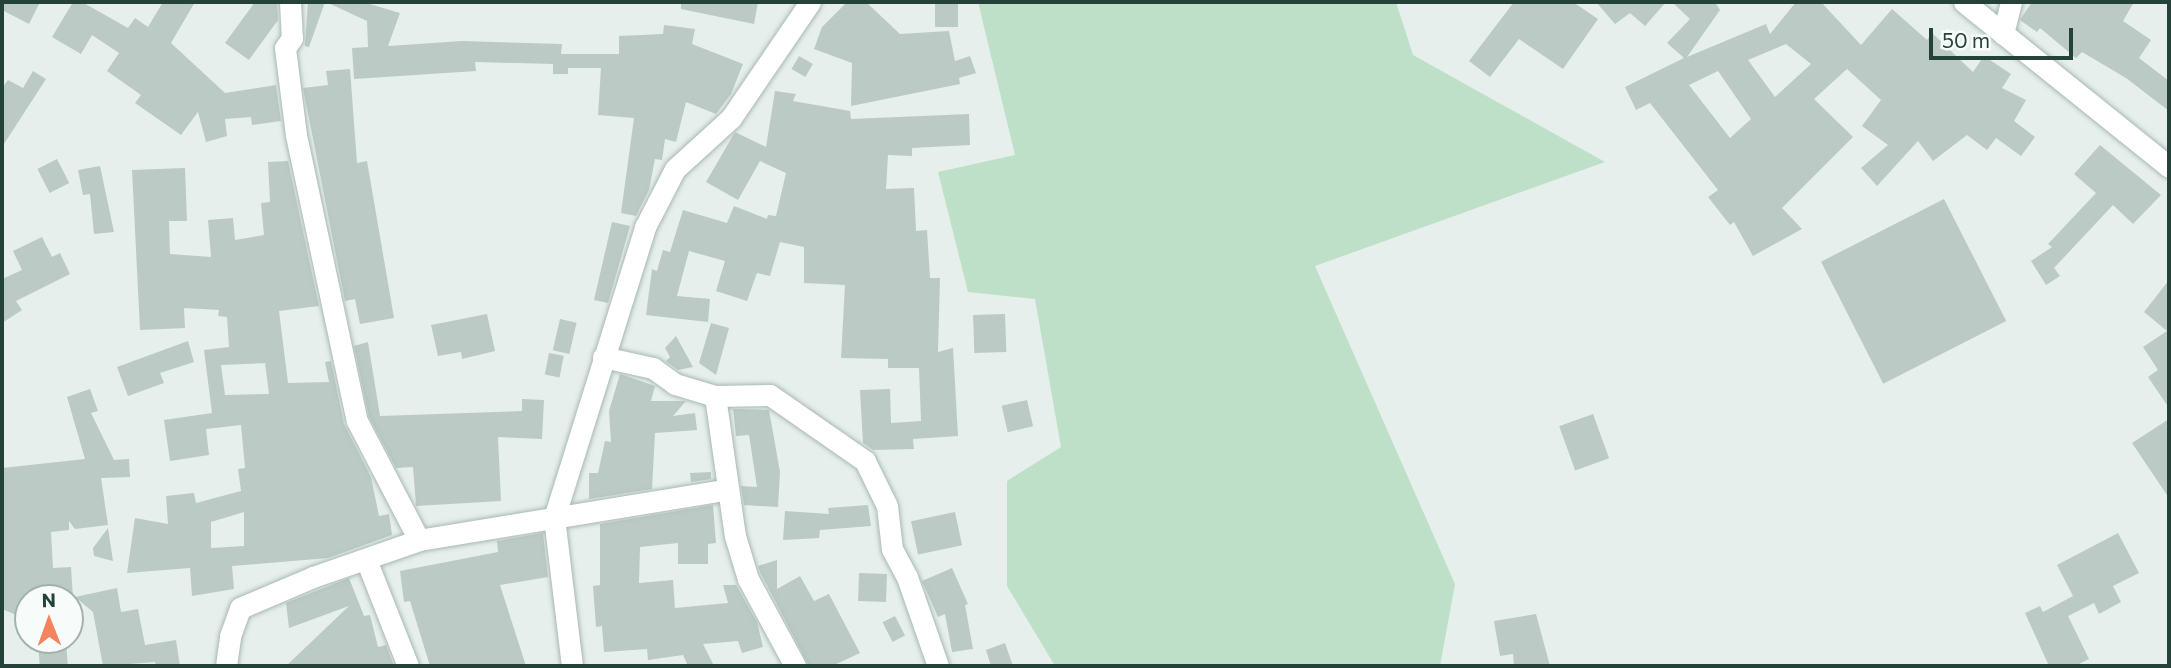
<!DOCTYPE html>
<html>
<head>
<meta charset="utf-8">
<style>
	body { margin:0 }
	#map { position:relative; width:2171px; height:668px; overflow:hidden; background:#e6efeb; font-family:Commissioner,sans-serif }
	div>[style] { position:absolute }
	.green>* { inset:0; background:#bfe0c8 }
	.building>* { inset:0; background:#bbcac4; transform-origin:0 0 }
	.roads { filter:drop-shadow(0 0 2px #a8b8b2) drop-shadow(0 0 2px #a8b8b2) }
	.minor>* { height:21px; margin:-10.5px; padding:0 10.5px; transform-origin:10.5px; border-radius:10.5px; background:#fff }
	.tertiary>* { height:21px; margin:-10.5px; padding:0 10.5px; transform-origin:10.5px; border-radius:10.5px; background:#fff }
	span { translate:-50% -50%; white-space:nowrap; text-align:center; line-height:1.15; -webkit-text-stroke:5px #f7fbf9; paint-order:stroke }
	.frame { position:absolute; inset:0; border:4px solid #24423a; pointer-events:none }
	.north { position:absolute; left:14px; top:584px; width:70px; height:70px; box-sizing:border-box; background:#f7fbf9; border:2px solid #a3b1ad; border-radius:50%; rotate:359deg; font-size:19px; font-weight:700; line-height:28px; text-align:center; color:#24423a }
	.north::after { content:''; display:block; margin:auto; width:24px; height:32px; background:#f4845f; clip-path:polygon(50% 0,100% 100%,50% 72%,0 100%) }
	.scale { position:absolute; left:1929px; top:28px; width:144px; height:32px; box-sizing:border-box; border:4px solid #24423a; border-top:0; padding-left:9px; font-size:21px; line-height:24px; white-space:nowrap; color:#24423a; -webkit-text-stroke:5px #f7fbf9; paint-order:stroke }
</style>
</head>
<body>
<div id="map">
	<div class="green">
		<i style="clip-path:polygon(978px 2px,1396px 2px,1413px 55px,1605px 162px,1315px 266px,1455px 584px,1440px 666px,1055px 666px,1007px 586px,1007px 481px,1061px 447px,1035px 299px,968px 292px,938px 172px,1015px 155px)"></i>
	</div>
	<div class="building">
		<i style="clip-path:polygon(2px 2px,40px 2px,29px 24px,2px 10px)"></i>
		<i style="clip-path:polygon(73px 2px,82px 2px,128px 28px,135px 18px,148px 27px,163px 2px,195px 2px,171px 43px,225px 93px,276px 85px,281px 121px,252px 125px,251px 117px,225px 119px,227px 136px,206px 142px,198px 112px,181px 135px,135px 103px,141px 95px,107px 71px,119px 53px,92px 35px,81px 54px,52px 37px)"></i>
		<i style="clip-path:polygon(255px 2px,277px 2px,278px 20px,249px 60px,225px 43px)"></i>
		<i style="clip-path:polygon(308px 2px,325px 2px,309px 47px,305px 46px)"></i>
		<i style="clip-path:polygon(326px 2px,363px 2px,400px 13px,388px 46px,462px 41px,562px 44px,561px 54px,619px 54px,619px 36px,663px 34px,664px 25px,695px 29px,692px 44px,743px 64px,731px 94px,716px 114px,686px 102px,676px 142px,665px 139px,662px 160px,655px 159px,649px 190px,636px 216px,621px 213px,634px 118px,598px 115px,601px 68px,568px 68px,568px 74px,553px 74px,553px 64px,475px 62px,476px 71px,354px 79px,352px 48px,368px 47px,367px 21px)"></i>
		<i style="clip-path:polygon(681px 2px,758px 2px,754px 24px,681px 9px)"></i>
		<i style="clip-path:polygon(847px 2px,866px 2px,900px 34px,949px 31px,955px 61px,970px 56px,976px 73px,959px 78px,960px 84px,851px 106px,852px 63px,814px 49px,822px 27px)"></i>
		<i style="left:935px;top:2px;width:23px;height:25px"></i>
		<i style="clip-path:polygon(1514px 2px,1573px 2px,1598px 19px,1563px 69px,1519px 39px,1490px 77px,1469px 61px)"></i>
		<i style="clip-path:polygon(1596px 2px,1666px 2px,1645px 26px,1630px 13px,1615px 24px)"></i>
		<i style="clip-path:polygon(evenodd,1672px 2px,1715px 2px,1720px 10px,1687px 57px,1766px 24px,1770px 34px,1796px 2px,1821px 2px,1861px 45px,1892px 9px,1927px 40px,1932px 33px,1973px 72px,1984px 56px,2011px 74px,2002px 88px,2026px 100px,2014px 121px,2035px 137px,2021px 156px,1996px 138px,1987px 150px,1967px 135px,1933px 161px,1918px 141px,1877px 186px,1861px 168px,1888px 145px,1862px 126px,1881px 100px,1847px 69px,1814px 99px,1853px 137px,1782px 208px,1802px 229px,1753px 256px,1734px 222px,1730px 225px,1708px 197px,1718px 190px,1650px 103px,1636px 110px,1625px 87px,1684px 58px,1667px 43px,1690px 19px,1672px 2px,1786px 44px,1811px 64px,1775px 97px,1748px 60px,1786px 44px,1672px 2px,1718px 71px,1751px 119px,1730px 138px,1689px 85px,1718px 71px)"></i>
		<i style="clip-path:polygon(2032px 2px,2134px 2px,2123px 21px,2151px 40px,2139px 58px,2169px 81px,2169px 111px,2126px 78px,2082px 52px,2076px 58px,2040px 28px,2037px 32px,2020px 20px)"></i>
		<i style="left:799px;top:56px;width:16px;height:15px;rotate:30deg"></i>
		<i style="clip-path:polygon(350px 69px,357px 163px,367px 161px,394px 318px,360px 324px,355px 299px,345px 301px,303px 88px,328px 85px,326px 71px)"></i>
		<i style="clip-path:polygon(33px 71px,46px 79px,2px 147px,2px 88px,8px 80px,23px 88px)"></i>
		<i style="clip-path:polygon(775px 91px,796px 94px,793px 101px,850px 111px,851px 119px,969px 114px,970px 145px,912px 148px,912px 156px,888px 155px,886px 189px,914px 188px,916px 231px,927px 230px,930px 278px,940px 278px,938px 352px,953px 348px,958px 436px,913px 439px,914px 449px,873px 450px,863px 443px,860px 390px,890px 389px,891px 423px,921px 421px,919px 368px,888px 368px,888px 359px,841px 358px,845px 285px,804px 283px,804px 247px,780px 242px,770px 276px,757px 273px,747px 301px,716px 291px,725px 261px,689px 251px,677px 296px,710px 299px,708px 322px,646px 315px,652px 269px,657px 271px,663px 250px,670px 252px,683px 210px,727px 223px,734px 206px,767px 219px,768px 215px,776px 216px,786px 173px,760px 161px,738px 200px,706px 182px,735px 132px,766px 147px)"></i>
		<i style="clip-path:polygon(2100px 145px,2161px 195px,2133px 224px,2113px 205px,2054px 268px,2060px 276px,2046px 285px,2031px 261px,2052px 247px,2048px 244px,2096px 193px,2074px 174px)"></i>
		<i style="left:57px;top:159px;width:27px;height:22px;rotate:63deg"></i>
		<i style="clip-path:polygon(evenodd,288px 161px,319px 306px,279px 311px,288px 383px,329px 382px,325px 362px,331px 361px,344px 424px,371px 477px,379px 516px,389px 514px,392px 535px,328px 558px,232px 566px,234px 589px,192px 596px,190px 568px,127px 573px,135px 518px,168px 524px,166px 496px,194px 493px,196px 503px,241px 491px,238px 469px,245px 468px,241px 425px,206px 429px,209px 455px,170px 461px,164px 420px,212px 413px,204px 350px,229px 347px,227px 317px,218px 316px,219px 310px,184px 308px,185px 328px,140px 330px,132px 170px,185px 168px,187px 221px,169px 221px,170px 254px,211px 257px,208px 220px,233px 218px,235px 240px,264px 235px,261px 203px,270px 202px,268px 162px,288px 161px,265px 363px,269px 394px,225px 395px,221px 365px,265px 363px,288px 161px,244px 512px,244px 546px,211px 548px,211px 522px,244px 512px)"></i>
		<i style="clip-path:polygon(100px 166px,114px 232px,94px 234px,90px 194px,83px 195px,78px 170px)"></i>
		<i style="left:1944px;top:199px;width:137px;height:138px;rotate:63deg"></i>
		<i style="clip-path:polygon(612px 222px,630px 226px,608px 303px,594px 300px)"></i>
		<i style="clip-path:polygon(42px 237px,52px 257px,60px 253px,70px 274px,16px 301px,22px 310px,2px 323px,2px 279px,22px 270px,13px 251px)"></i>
		<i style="clip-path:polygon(2169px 280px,2169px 408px,2148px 377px,2158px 370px,2143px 347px,2167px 331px,2144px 312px)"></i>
		<i style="clip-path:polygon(487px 314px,495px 351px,462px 359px,461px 352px,438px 356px,431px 325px)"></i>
		<i style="left:1005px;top:314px;width:38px;height:32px;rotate:88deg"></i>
		<i style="left:560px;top:319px;width:17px;height:32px;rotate:13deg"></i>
		<i style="clip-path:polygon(711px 323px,729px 328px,716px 375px,699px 363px)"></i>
		<i style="clip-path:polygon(676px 336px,693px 367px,678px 370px,666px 361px,670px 357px,665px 348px)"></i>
		<i style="clip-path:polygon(188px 341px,194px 362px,160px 373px,164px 383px,128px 396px,117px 367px)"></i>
		<i style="clip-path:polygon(368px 342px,380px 416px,522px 411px,522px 399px,544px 400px,542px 439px,498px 437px,501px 501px,416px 506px,413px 467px,396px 468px,369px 417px,354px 346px)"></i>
		<i style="left:549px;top:353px;width:15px;height:22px;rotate:11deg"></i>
		<i style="clip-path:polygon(620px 374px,655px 386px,651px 401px,686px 401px,673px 416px,695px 413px,697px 430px,655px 433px,652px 489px,589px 499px,589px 473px,598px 473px,605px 441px,611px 442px,609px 411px)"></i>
		<i style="clip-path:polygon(90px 389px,98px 411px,91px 413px,114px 460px,129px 459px,130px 477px,101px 478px,108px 525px,75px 529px,69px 521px,69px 530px,51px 532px,53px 568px,71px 567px,73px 598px,28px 598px,28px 620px,2px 609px,2px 468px,85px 459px,67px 397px)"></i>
		<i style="left:1027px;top:400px;width:27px;height:26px;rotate:77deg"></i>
		<i style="clip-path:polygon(733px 409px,769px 410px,780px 472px,778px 507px,744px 505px,741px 486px,757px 487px,749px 435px,736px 436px)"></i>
		<i style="left:1593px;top:414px;width:47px;height:36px;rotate:70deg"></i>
		<i style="clip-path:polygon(2169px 419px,2169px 498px,2132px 443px)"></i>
		<i style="clip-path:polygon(711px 472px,711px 479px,691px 482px,690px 473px)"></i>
		<i style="clip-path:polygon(713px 505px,716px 543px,708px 544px,708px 564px,678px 564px,678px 543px,640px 547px,639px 583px,673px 580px,675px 608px,728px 603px,723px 585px,736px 585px,757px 622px,763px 647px,742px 653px,738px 641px,703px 644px,714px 666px,688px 666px,683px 655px,648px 660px,647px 649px,604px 652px,602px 626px,596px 627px,593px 586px,600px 585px,600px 524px)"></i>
		<i style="clip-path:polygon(868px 505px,871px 526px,820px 530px,819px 538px,783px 540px,785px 511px,829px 514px,828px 508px)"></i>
		<i style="left:955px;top:512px;width:34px;height:45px;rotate:78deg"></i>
		<i style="clip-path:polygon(108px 528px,113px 561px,94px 556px,93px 548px)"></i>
		<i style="clip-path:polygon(543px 533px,548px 577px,500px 585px,526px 666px,430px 666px,410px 601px,404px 602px,400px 571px,498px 552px,497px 541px)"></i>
		<i style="clip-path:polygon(2118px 533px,2139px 573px,2113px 586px,2121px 602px,2099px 614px,2094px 603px,2068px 616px,2089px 659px,2075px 666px,2049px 666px,2025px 613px,2040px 606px,2043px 612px,2073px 596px,2057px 565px)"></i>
		<i style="clip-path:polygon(777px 560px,777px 589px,800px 576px,814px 601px,829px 594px,860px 653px,832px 666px,809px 666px,760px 572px,758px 566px)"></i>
		<i style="clip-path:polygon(952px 568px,968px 604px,965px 605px,973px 649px,952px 652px,945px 614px,938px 617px,922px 581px)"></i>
		<i style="left:859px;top:573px;width:28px;height:28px;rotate:2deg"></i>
		<i style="clip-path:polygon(349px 578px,364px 616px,370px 615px,378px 647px,386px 645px,394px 666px,286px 666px,349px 606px,289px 628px,286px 603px)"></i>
		<i style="clip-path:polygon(117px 588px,121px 612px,138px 609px,145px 645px,176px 640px,180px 666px,156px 666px,155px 662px,103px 666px,93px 612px,75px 597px)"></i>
		<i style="clip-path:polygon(1536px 614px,1550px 666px,1514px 666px,1513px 654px,1500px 656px,1494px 621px)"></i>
		<i style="left:895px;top:616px;width:22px;height:14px;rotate:63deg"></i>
		<i style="left:66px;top:640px;width:26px;height:28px;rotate:86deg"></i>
		<i style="clip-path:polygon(1005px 643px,1013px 666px,991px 666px,986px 650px)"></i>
	</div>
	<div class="roads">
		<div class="minor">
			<i style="left:290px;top:2px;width:36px;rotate:87deg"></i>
			<i style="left:292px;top:38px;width:12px;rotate:125deg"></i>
			<i style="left:285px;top:48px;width:88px;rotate:82.8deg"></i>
			<i style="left:296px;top:135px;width:292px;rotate:78deg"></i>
			<i style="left:357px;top:421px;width:134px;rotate:62.5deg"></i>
			<i style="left:2003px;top:34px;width:33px;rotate:-76deg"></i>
			<i style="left:603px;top:357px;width:51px;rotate:12.4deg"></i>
			<i style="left:653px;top:368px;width:27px;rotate:36deg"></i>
			<i style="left:675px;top:384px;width:42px;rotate:16.7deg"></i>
			<i style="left:715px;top:396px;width:55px;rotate:-1deg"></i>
			<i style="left:770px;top:395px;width:116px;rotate:34.8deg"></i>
			<i style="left:865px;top:461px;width:50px;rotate:63.9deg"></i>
			<i style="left:887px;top:506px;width:43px;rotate:83.4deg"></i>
			<i style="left:892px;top:549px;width:32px;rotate:62deg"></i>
			<i style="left:907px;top:577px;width:94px;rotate:70.8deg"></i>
			<i style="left:715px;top:396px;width:141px;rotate:81.9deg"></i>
			<i style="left:735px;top:536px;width:45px;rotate:73.2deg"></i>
			<i style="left:748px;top:579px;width:99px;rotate:61.6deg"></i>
			<i style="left:367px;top:562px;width:112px;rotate:68.5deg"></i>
			<i style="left:226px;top:666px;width:30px;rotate:-82deg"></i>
			<i style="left:230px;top:636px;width:30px;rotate:-70deg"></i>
			<i style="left:240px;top:608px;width:79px;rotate:-23deg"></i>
			<i style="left:313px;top:577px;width:112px;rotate:-19.2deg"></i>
			<i style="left:419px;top:540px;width:310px;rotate:-9.3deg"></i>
			<i style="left:572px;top:666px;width:149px;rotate:-96.9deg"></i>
			<i style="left:554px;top:518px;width:305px;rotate:-72.6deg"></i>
			<i style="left:645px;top:227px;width:65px;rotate:-62.7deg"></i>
			<i style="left:675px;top:169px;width:76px;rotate:-42.3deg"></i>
			<i style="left:731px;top:118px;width:140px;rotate:-55.7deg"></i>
		</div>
		<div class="tertiary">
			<i style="left:1964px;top:2px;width:263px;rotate:38.8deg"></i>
		</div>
	</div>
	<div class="frame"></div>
	<div class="north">N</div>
	<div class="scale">50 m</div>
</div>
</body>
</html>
